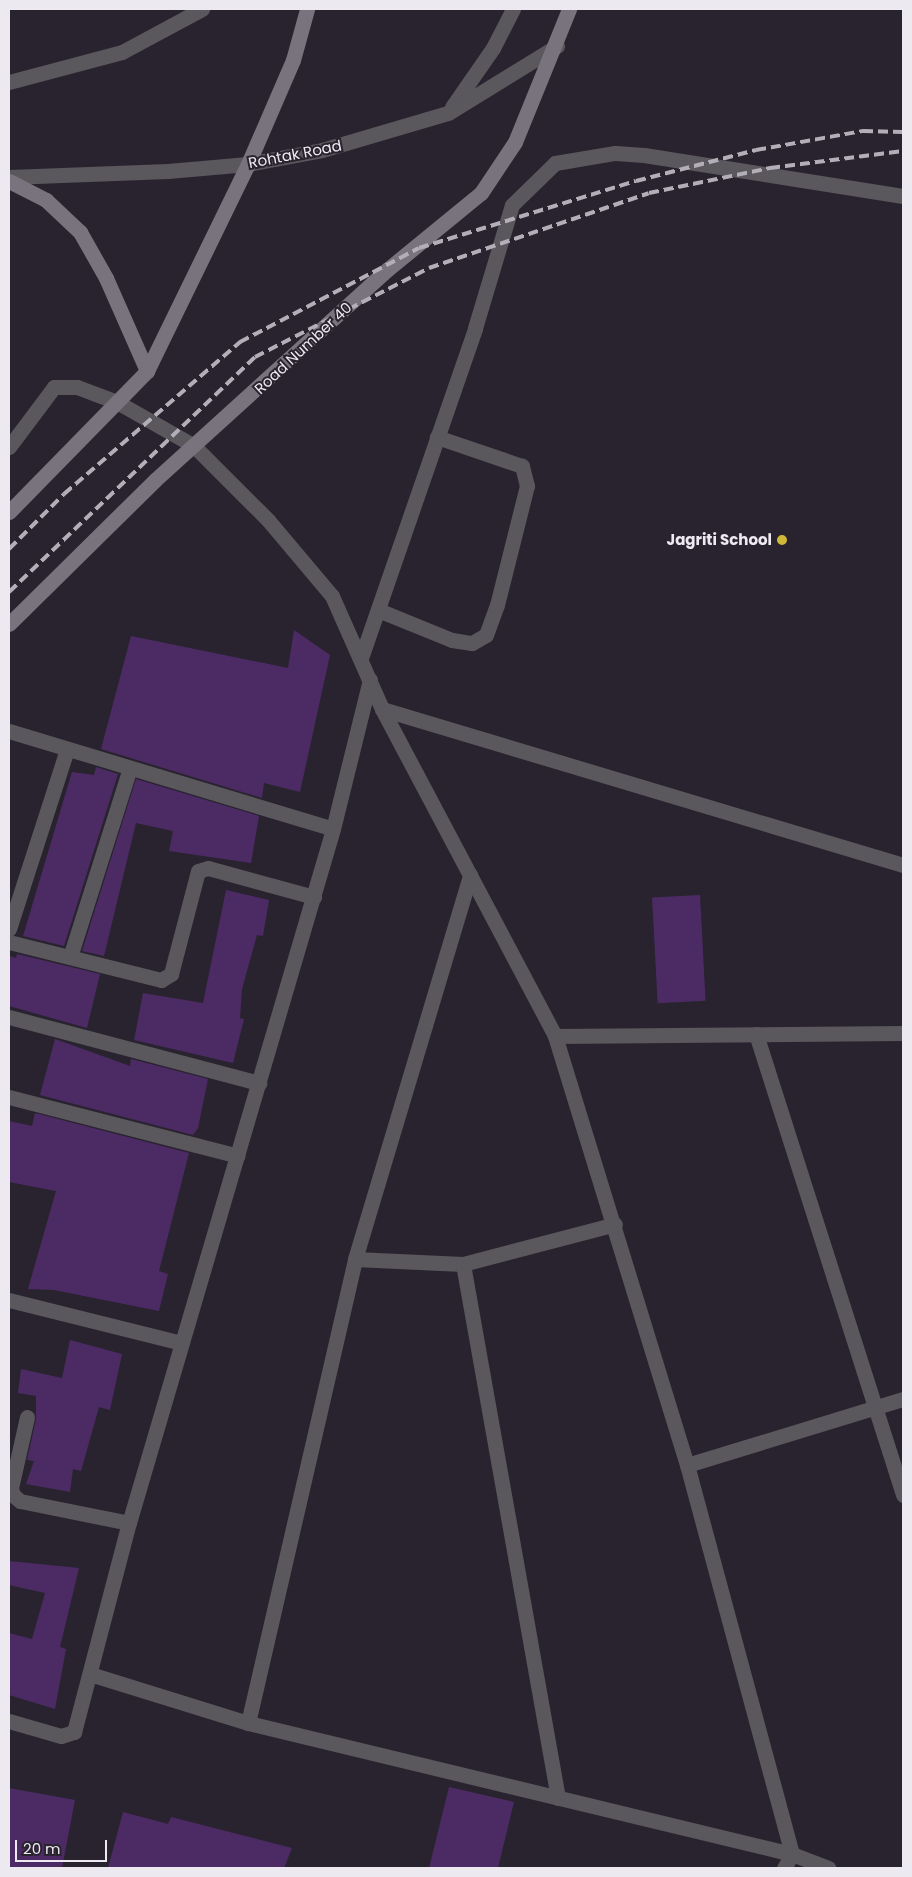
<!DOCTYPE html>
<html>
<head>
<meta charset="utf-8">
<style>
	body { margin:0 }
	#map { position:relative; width:912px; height:1877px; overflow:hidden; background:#29232f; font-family:Poppins,sans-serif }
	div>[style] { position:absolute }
	.building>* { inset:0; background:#4c2b65; transform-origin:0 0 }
	.minor>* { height:15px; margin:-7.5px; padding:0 7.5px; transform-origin:7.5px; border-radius:7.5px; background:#5a575d }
	.tertiary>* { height:15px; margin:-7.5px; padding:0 7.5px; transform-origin:7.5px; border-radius:7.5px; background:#5a575d }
	.secondary>* { height:15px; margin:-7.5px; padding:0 7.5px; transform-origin:7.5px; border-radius:7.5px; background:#78737d }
	.rail>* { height:4px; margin-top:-2px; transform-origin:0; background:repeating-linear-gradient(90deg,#b3aeb7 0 10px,transparent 0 15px) }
	.dots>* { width:14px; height:14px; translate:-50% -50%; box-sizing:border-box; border:2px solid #29232f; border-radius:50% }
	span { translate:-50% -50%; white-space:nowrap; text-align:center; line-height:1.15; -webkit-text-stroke:4px #29232f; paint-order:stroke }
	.street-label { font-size:15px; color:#ede9f1 }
	.poi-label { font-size:15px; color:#ede9f1; font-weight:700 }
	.right { translate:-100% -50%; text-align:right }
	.frame { position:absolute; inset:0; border:10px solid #ede9f1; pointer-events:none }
	.scale { position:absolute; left:15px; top:1840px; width:92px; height:22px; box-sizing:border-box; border:2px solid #ede9f1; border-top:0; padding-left:6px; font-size:15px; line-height:18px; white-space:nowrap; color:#ede9f1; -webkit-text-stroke:4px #29232f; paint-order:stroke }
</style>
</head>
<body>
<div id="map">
	<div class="building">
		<i style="clip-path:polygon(294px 630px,330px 655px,300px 792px,264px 783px,262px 798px,101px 749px,131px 636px,288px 668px)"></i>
		<i style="clip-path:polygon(96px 767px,118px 774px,64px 946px,23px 936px,72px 772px,94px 775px)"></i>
		<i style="clip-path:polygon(136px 779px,259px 816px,251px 863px,169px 851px,173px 831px,136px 823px,104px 956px,82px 951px)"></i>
		<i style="clip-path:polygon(226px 890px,269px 900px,263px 936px,257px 935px,242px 989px,240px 1018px,244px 1019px,233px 1063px,134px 1040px,143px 993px,203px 1003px)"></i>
		<i style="left:700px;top:895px;width:106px;height:48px;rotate:87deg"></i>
		<i style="clip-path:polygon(17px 954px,100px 974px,87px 1028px,9px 1006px,9px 956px,16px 958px)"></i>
		<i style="clip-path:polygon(55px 1039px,130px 1066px,131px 1059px,208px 1079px,198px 1128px,193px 1135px,40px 1095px)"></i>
		<i style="clip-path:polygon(35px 1113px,189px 1153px,159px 1271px,168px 1274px,159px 1311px,54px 1290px,28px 1289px,56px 1191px,9px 1182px,9px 1121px,32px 1126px)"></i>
		<i style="clip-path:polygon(70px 1340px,122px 1354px,110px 1410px,99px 1407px,81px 1471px,73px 1469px,70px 1492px,26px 1484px,34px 1461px,27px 1460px,36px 1419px,36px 1396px,18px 1393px,21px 1369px,62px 1378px)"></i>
		<i style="clip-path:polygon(9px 1561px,79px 1568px,60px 1647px,66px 1649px,55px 1709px,9px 1695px,9px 1633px,32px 1639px,45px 1593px,9px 1585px)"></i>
		<i style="clip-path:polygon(449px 1787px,514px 1802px,498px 1868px,429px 1868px)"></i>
		<i style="clip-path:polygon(9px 1788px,75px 1800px,62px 1868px,9px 1868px)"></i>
		<i style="clip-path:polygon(123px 1812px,168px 1824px,171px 1817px,292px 1848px,284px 1868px,108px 1868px)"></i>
	</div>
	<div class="minor">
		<i style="left:9px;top:447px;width:75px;rotate:-53.1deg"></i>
		<i style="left:54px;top:387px;width:23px"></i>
		<i style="left:77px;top:387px;width:43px;rotate:20.6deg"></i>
		<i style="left:117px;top:402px;width:89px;rotate:29.7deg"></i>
		<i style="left:194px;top:446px;width:105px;rotate:45deg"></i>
		<i style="left:268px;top:520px;width:99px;rotate:49.9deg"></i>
		<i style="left:332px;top:596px;width:124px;rotate:66.1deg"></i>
		<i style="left:382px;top:709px;width:370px;rotate:62.1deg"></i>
		<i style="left:555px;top:1036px;width:348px;rotate:-0.5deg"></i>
		<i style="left:378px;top:610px;width:80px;rotate:22.1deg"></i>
		<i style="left:452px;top:640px;width:20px;rotate:9deg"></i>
		<i style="left:472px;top:643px;width:16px;rotate:-30deg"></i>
		<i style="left:486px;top:635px;width:32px;rotate:-70deg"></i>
		<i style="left:497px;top:605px;width:123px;rotate:-75.9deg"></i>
		<i style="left:527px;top:486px;width:21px;rotate:-104deg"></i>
		<i style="left:522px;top:466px;width:90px;rotate:-161.2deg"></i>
		<i style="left:361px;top:658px;width:349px;rotate:-70.9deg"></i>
		<i style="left:475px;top:328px;width:128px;rotate:-73.3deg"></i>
		<i style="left:512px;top:205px;width:60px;rotate:-44.3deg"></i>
		<i style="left:555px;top:163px;width:61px;rotate:-9.5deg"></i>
		<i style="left:615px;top:153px;width:29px;rotate:4deg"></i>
		<i style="left:644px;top:155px;width:262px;rotate:9deg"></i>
		<i style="left:382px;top:709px;width:544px;rotate:16.67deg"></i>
		<i style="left:9px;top:731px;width:338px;rotate:16.8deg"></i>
		<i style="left:9px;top:929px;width:189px;rotate:-72.1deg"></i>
		<i style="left:9px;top:942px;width:157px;rotate:14deg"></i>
		<i style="left:161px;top:980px;width:12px;rotate:-31deg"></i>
		<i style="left:171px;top:974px;width:106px;rotate:-75.3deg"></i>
		<i style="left:198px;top:871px;width:10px;rotate:-17deg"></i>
		<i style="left:208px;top:868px;width:110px;rotate:15.3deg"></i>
		<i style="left:70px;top:957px;width:198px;rotate:-72.4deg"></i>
		<i style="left:9px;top:1017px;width:259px;rotate:14.8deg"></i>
		<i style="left:756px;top:1034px;width:484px;rotate:72.3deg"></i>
		<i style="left:555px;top:1036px;width:449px;rotate:72.9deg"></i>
		<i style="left:9px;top:1097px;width:236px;rotate:14.4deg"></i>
		<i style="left:355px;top:1259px;width:108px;rotate:2.7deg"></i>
		<i style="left:9px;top:1300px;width:178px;rotate:14deg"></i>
		<i style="left:27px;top:1417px;width:73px;rotate:102.7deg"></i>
		<i style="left:11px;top:1488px;width:7px;rotate:74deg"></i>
		<i style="left:13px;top:1495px;width:9px;rotate:41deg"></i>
		<i style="left:20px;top:1501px;width:111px;rotate:11.4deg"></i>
		<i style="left:90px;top:1674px;width:165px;rotate:17.2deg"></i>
		<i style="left:248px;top:1723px;width:560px;rotate:13.54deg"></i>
		<i style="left:792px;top:1854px;width:39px;rotate:21deg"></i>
		<i style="left:9px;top:1721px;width:54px;rotate:16.1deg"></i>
		<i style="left:61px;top:1736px;width:14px;rotate:-17deg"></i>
		<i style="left:74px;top:1732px;width:216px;rotate:-75.3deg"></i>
		<i style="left:129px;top:1523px;width:723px;rotate:-73.62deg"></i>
		<i style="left:333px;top:829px;width:154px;rotate:-76.1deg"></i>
		<i style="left:248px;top:1723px;width:476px;rotate:-77deg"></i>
		<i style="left:355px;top:1259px;width:401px;rotate:-73.3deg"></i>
		<i style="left:558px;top:1798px;width:542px;rotate:-100.09deg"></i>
		<i style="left:463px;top:1264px;width:157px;rotate:-14.7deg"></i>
		<i style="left:784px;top:1868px;width:16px;rotate:-60deg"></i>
		<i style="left:792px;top:1854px;width:403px;rotate:-105.1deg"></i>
		<i style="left:687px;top:1465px;width:226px;rotate:-17deg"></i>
	</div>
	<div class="tertiary">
		<i style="left:9px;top:82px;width:117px;rotate:-14.9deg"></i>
		<i style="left:122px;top:52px;width:91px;rotate:-28.3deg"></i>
		<i style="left:452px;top:107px;width:72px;rotate:-55.2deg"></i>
		<i style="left:493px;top:48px;width:44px;rotate:-62.9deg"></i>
		<i style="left:9px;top:177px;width:159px;rotate:-2.2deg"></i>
		<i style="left:168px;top:171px;width:80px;rotate:-5deg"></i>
		<i style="left:248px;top:164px;width:75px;rotate:-10.7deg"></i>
		<i style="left:322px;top:150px;width:131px;rotate:-16.4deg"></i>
		<i style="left:448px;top:113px;width:128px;rotate:-31.6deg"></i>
	</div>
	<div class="secondary">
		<i style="left:9px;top:181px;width:42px;rotate:27.2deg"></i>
		<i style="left:46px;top:200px;width:47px;rotate:43.3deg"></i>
		<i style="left:80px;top:232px;width:53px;rotate:60.5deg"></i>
		<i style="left:106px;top:278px;width:102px;rotate:66.2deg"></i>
		<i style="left:9px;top:512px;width:197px;rotate:-45.6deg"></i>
		<i style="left:147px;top:371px;width:230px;rotate:-64deg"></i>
		<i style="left:248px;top:164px;width:113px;rotate:-66.6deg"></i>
		<i style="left:293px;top:60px;width:53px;rotate:-74.6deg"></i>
		<i style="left:9px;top:624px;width:205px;rotate:-44.6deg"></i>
		<i style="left:155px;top:480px;width:314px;rotate:-42.2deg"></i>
		<i style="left:388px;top:269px;width:120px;rotate:-39.3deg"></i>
		<i style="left:481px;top:193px;width:61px;rotate:-56.3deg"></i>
		<i style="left:515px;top:142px;width:144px;rotate:-67.9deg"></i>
	</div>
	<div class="rail">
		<i style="left:9px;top:549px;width:78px;rotate:-45deg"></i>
		<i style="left:64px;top:494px;width:233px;rotate:-40.8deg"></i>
		<i style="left:240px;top:342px;width:202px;rotate:-27.7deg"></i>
		<i style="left:419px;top:248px;width:227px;rotate:-17.2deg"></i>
		<i style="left:636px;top:181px;width:124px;rotate:-14.5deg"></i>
		<i style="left:756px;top:150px;width:109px;rotate:-10.1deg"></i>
		<i style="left:863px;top:131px;width:40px;rotate:1.4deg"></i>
		<i style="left:9px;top:592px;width:340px;rotate:-43.7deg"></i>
		<i style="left:255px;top:357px;width:195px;rotate:-27.1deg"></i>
		<i style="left:429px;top:268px;width:232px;rotate:-18.8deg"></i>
		<i style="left:649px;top:193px;width:124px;rotate:-11.7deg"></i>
		<i style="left:770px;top:168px;width:134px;rotate:-7.3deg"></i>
	</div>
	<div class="dots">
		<i style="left:782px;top:540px;background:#cfb837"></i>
	</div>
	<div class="street-label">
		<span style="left:295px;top:154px;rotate:-11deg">Rohtak Road</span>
		<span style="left:303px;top:348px;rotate:-43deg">Road Number 40</span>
	</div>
	<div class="poi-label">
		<span class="right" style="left:772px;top:540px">Jagriti School</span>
	</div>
	<div class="frame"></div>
	<div class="scale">20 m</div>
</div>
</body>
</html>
